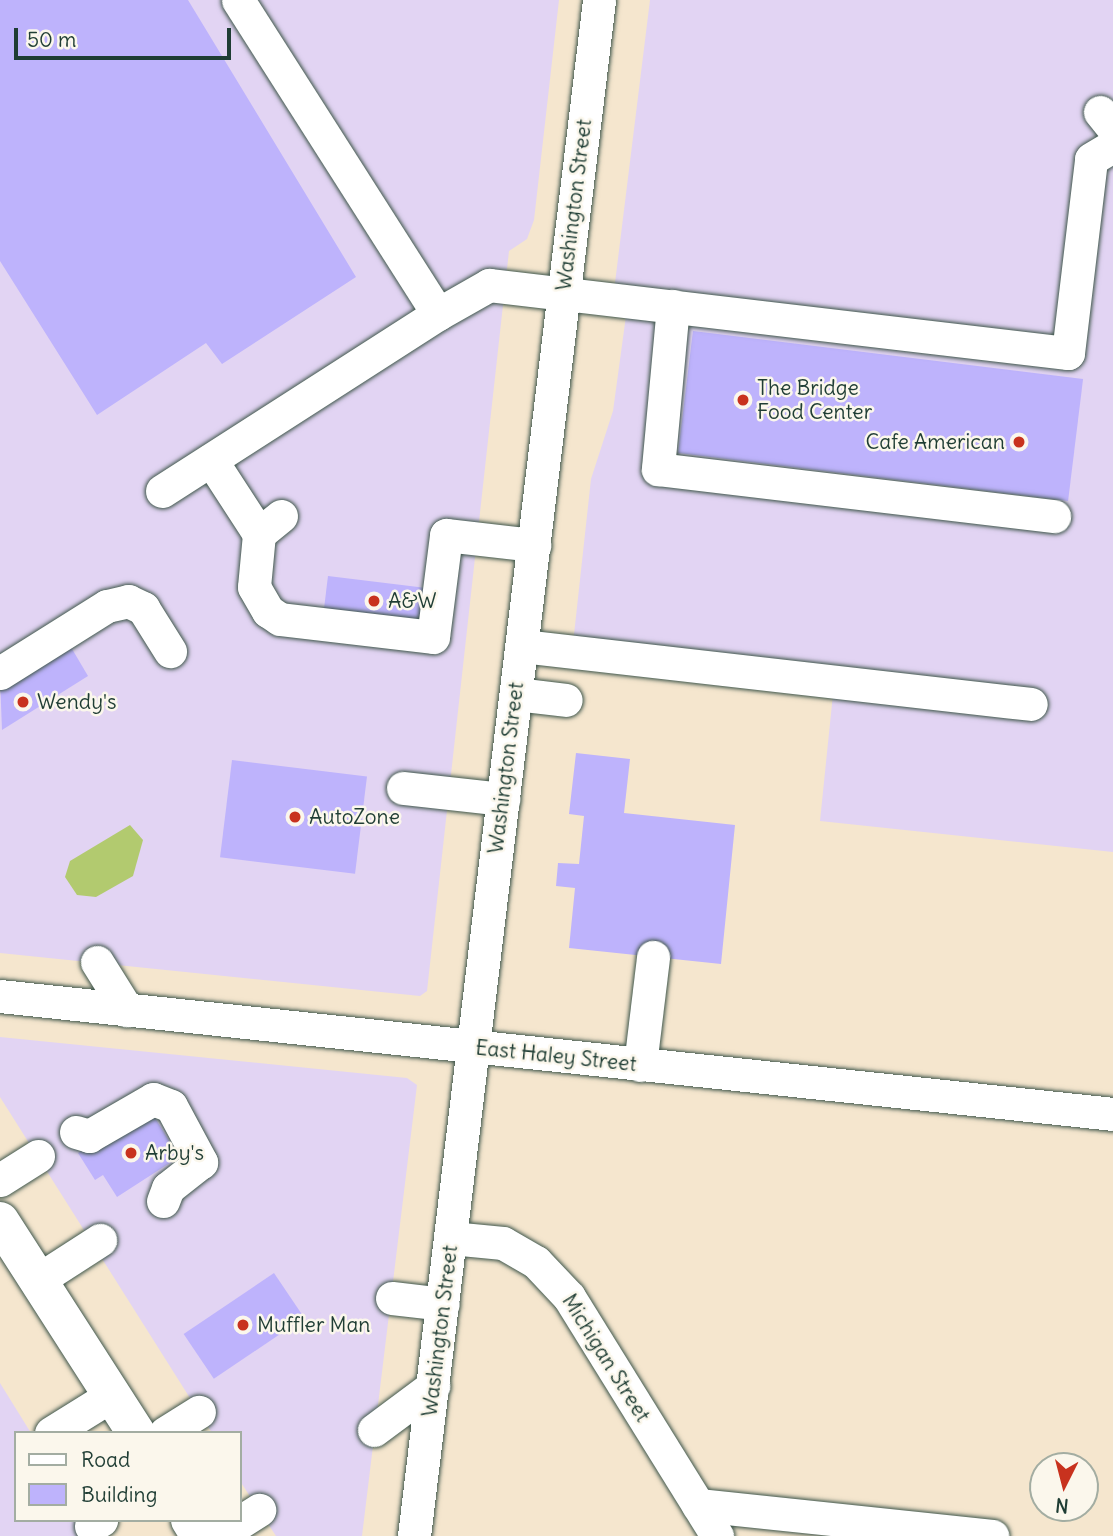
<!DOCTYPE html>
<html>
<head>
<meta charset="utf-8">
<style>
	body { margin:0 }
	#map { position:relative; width:1113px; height:1536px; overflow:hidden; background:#f5e6ce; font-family:Delius,sans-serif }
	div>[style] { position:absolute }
	.built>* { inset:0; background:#e2d4f3 }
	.green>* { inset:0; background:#b2ca6f }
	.building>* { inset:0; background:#beb3fc; transform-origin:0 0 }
	.roads { filter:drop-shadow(0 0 2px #3f564b) drop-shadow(0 0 2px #3f564b) }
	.minor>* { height:33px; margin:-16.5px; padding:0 16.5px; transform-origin:16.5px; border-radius:16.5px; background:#fff }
	.major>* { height:38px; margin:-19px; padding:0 19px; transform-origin:19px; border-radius:19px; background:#fff }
	.dots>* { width:19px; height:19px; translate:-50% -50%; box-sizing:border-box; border:4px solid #fbf7ec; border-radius:50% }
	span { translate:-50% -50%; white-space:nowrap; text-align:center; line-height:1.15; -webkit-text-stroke:5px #fbf7ec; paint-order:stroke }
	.street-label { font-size:21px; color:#1f3d34 }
	.poi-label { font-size:21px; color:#1f3d34 }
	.left { translate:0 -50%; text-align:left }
	.right { translate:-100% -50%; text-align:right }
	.legend { position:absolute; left:14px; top:1431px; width:228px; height:91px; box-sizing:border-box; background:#fbf7ec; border:2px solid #a3ada2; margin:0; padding:9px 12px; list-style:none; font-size:21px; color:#1f3d34 }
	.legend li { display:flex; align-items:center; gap:14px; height:35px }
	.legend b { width:35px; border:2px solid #a3ada2 }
	.north { position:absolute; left:1029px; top:1452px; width:70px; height:70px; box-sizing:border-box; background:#fbf7ec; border:2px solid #a3ada2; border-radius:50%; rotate:186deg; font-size:19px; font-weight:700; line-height:28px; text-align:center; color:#1f3d34 }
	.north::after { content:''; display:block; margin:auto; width:24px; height:32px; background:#c8321e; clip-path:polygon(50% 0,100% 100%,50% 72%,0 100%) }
	.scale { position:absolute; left:14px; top:28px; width:217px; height:32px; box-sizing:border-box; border:4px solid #1f3d34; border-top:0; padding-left:9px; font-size:21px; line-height:24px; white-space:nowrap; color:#1f3d34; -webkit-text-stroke:5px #fbf7ec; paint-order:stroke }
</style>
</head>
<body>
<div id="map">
	<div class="built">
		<i style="clip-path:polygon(0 0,559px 0,534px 220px,527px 239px,509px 251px,427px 991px,420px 996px,0 953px)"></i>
		<i style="clip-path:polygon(650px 0,1113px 0,1113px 852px,820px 821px,833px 694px,571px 662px,591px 479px,613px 411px,628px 301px,613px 299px)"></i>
		<i style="clip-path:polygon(0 1037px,407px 1078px,417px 1085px,362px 1536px,276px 1536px,240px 1481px,240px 1433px,212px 1433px,0 1097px)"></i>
		<i style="clip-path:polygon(0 1383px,31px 1433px,16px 1433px,16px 1520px,87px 1520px,98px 1536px,0 1536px)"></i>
	</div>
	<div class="green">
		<i style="clip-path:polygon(130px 825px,143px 840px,133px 876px,96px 897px,77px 895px,65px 877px,70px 861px)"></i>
	</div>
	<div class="building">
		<i style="clip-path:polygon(0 0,188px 0,356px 277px,222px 364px,206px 343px,97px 415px,0 261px)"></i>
		<i style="left:693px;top:331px;width:393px;height:123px;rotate:7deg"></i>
		<i style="left:328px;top:576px;width:97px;height:39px;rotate:7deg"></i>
		<i style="clip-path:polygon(65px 637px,88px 676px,2px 730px,0 678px)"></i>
		<i style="clip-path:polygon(576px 753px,630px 759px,624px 813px,735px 825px,721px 964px,569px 948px,575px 888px,556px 886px,558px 863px,579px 864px,584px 816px,569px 814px)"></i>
		<i style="left:232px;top:760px;width:136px;height:98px;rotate:7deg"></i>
		<i style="clip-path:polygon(149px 1108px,179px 1157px,117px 1197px,103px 1175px,95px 1180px,78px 1153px)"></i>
		<i style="left:274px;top:1273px;width:54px;height:109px;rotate:56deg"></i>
	</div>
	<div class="roads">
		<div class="minor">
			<i style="left:1100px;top:112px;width:21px;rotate:51deg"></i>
			<i style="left:673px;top:306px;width:164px;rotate:95.3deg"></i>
			<i style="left:658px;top:469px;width:399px;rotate:6.8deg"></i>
			<i style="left:438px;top:314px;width:59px;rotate:-29.6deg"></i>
			<i style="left:489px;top:285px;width:583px;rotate:6.7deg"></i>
			<i style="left:1068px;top:353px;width:195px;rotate:-83.2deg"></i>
			<i style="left:1091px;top:159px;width:26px;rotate:-31deg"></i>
			<i style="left:211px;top:460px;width:88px;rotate:57deg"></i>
			<i style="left:162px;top:491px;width:328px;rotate:-32.7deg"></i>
			<i style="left:438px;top:314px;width:372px;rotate:-122.5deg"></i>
			<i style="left:281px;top:516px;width:28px;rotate:141deg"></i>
			<i style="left:259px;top:534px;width:53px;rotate:95.4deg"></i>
			<i style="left:254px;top:587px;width:28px;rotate:60deg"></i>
			<i style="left:268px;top:611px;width:14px;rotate:34deg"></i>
			<i style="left:280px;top:619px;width:154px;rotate:6.7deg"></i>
			<i style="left:433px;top:637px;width:103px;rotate:-82.7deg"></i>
			<i style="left:446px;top:535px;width:89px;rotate:6.5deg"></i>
			<i style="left:522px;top:646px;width:512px;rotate:6.5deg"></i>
			<i style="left:0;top:673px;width:126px;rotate:-32.1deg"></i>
			<i style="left:107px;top:606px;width:22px;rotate:-13deg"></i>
			<i style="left:128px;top:601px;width:17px;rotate:25deg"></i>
			<i style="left:143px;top:608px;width:51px;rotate:57.9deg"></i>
			<i style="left:516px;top:694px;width:50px;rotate:6.8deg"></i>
			<i style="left:403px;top:788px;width:101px;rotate:6.3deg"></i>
			<i style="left:97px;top:962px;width:57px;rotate:58deg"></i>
			<i style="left:0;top:996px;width:1119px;rotate:6.05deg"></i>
			<i style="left:640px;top:1065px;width:109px;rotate:-83.1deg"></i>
			<i style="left:76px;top:1132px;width:14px;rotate:17deg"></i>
			<i style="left:89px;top:1136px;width:74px;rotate:-30deg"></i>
			<i style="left:153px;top:1099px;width:19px;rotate:21deg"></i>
			<i style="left:171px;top:1106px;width:64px;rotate:61.8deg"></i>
			<i style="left:201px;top:1162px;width:42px;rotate:141.8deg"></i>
			<i style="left:168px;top:1188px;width:14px;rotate:111deg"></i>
			<i style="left:0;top:1180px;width:45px;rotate:-32.3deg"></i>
			<i style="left:451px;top:1238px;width:52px;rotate:5.5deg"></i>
			<i style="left:503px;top:1243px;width:38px;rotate:30deg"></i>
			<i style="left:536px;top:1262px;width:48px;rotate:46.7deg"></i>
			<i style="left:569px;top:1297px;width:281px;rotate:58.2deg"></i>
			<i style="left:38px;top:1280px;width:74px;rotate:-32.8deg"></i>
			<i style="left:392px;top:1298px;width:51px;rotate:6.7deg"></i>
			<i style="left:374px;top:1430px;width:74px;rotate:-36.7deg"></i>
			<i style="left:51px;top:1433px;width:72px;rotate:-31.9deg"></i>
			<i style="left:165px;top:1433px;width:40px;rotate:-32deg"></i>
			<i style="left:698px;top:1505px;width:296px;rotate:6deg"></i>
			<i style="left:91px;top:1526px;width:12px;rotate:-31deg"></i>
			<i style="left:218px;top:1536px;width:49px;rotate:-32.4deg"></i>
			<i style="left:414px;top:1536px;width:1547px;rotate:-83.13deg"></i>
		</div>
		<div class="major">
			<i style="left:0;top:1221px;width:252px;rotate:57.3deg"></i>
			<i style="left:190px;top:1520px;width:19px;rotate:58deg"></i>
		</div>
	</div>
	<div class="dots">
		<i style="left:743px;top:400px;background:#c8321e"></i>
		<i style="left:1019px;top:442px;background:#c8321e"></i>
		<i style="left:374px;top:601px;background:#c8321e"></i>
		<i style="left:23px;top:702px;background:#c8321e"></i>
		<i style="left:295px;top:817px;background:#c8321e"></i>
		<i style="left:131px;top:1153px;background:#c8321e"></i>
		<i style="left:243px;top:1325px;background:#c8321e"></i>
	</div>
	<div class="street-label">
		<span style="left:574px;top:205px;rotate:-83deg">Washington Street</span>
		<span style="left:506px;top:768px;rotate:-83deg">Washington Street</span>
		<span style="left:556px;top:1056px;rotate:6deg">East Haley Street</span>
		<span style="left:440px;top:1331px;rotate:-83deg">Washington Street</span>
		<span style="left:606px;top:1358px;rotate:58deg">Michigan Street</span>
	</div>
	<div class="poi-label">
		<span class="left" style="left:757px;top:400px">The Bridge<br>Food Center</span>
		<span class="right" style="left:1005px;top:442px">Cafe American</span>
		<span class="left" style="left:388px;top:601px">A&amp;W</span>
		<span class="left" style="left:37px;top:702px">Wendy's</span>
		<span class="left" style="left:309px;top:817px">AutoZone</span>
		<span class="left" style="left:145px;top:1153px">Arby's</span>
		<span class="left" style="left:257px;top:1325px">Muffler Man</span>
	</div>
	<ul class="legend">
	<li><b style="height:9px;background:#fff"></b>Road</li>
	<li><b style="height:19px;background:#beb3fc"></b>Building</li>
	</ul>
	<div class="north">N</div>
	<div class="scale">50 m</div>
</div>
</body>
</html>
